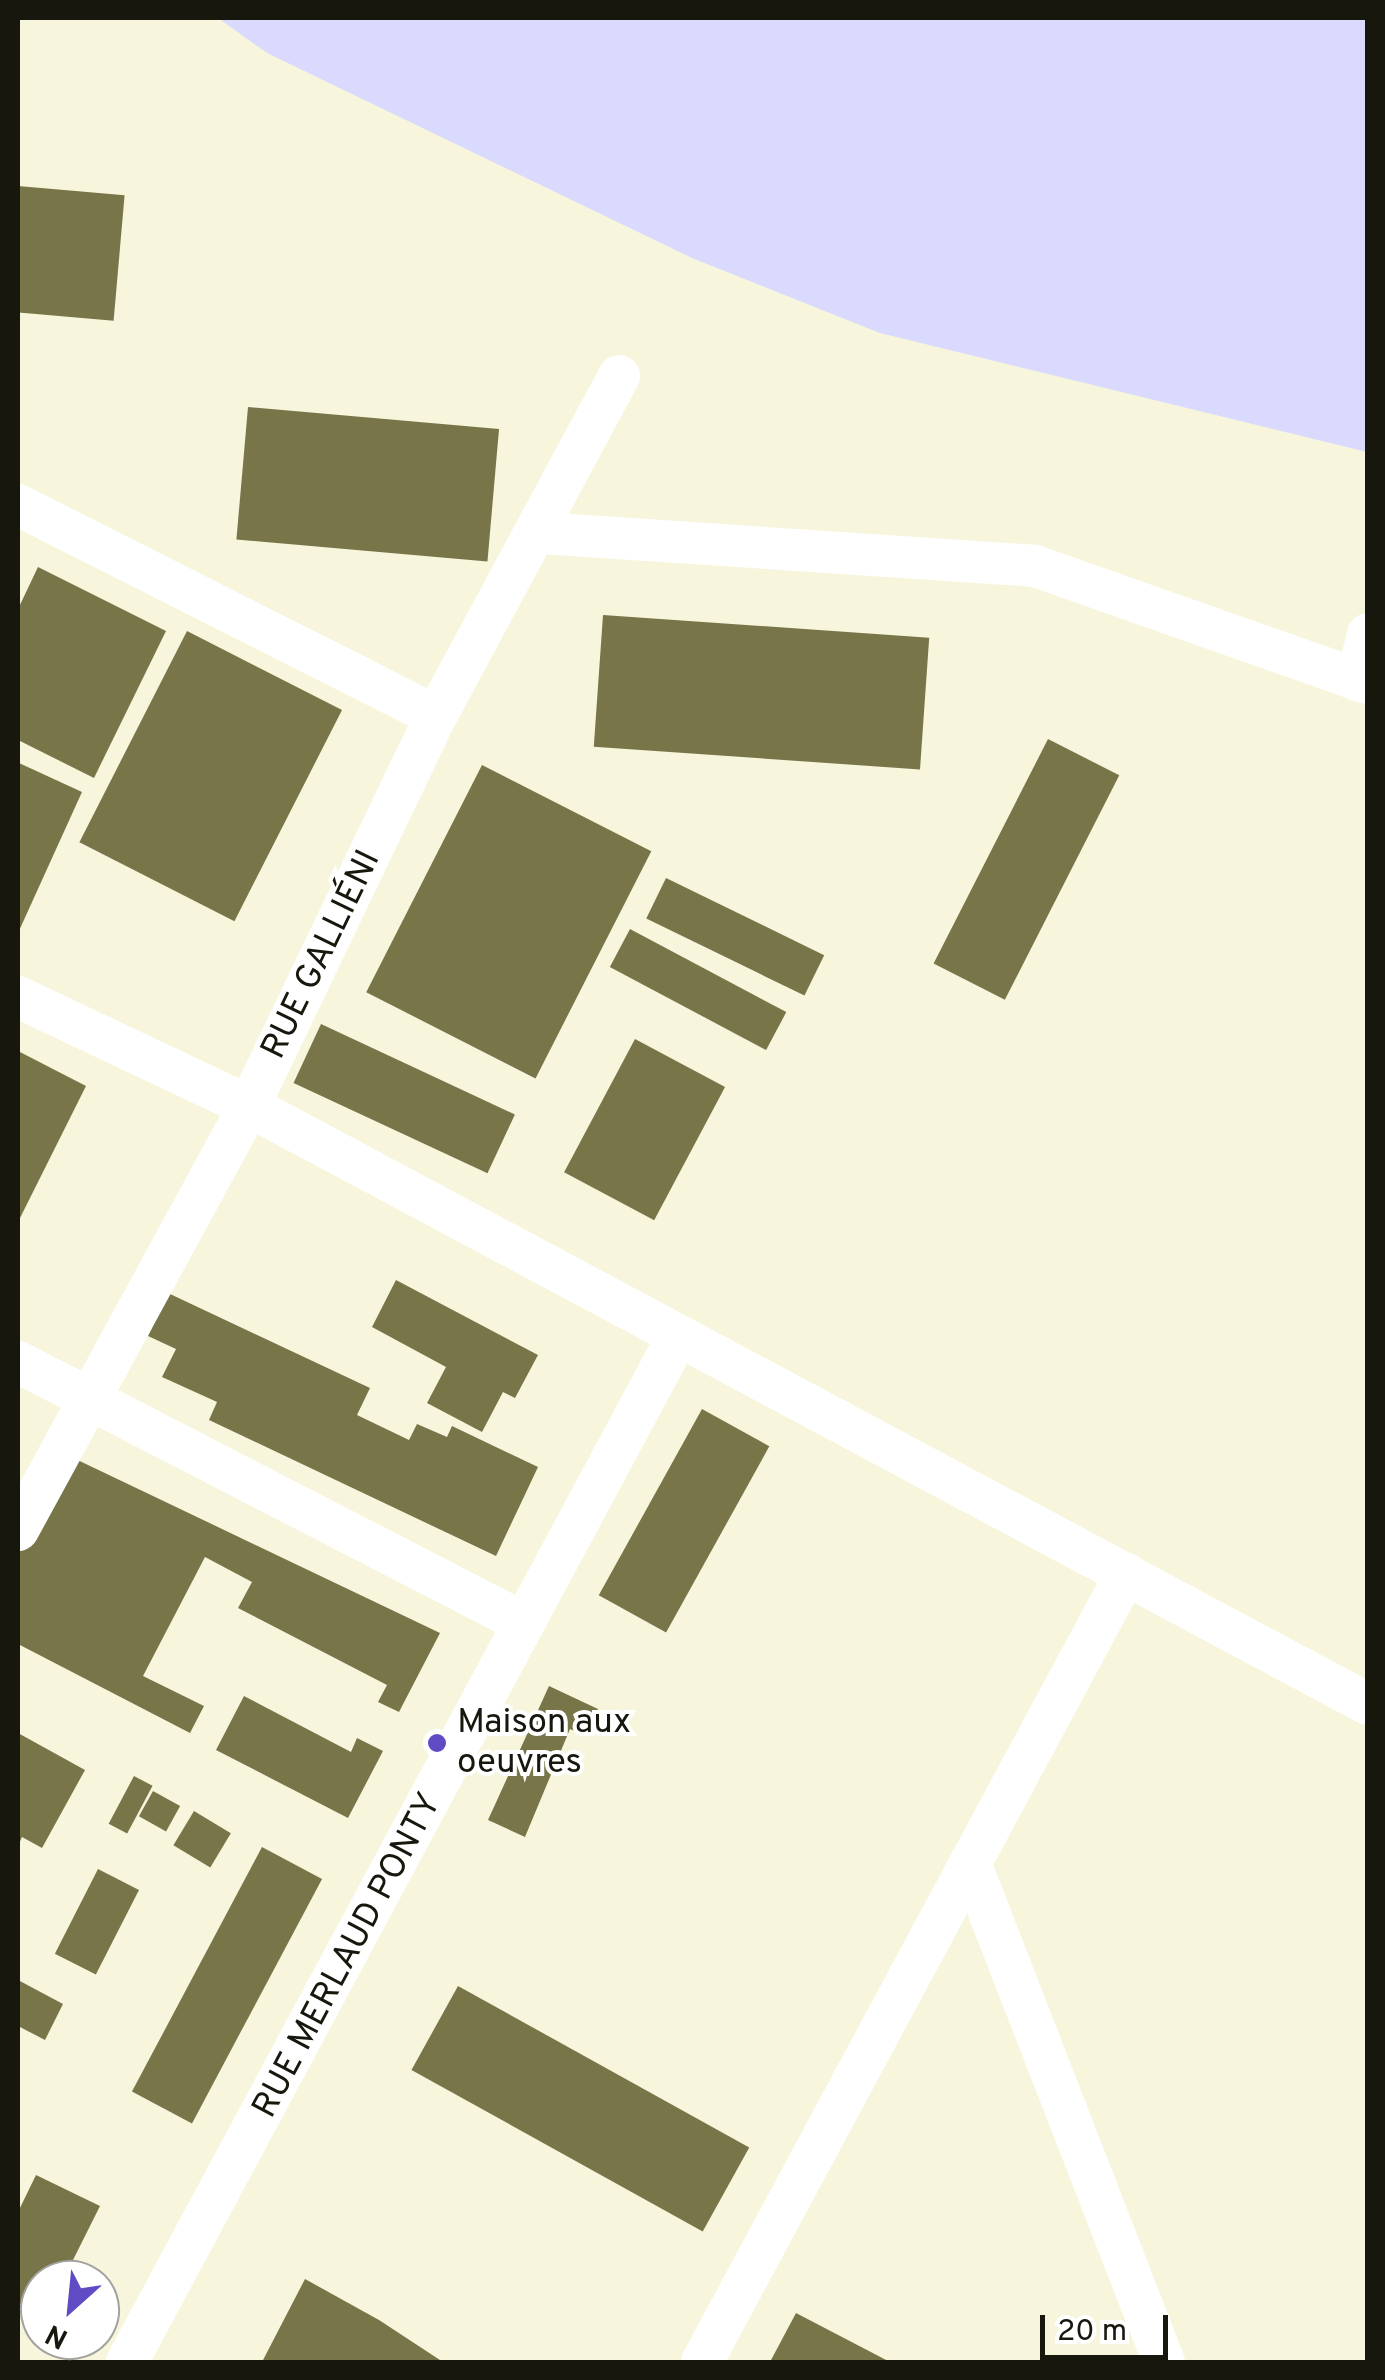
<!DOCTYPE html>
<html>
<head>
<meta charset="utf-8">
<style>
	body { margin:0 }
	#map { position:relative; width:1385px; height:2380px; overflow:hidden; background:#f7f6dd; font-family:Overpass,sans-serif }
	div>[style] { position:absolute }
	.water>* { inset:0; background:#dad9fe }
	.building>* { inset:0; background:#787549; transform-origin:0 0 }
	.minor>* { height:42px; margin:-21px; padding:0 21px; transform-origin:21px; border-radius:21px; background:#fff }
	.dots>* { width:28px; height:28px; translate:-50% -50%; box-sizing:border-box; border:5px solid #fff; border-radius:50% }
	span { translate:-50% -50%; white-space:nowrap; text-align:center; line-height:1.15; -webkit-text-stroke:8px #fff; paint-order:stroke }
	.street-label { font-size:35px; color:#17170e }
	.poi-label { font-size:35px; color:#17170e }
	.left { translate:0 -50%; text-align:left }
	.frame { position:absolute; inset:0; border:20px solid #17170e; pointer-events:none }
	.north { position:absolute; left:20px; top:2260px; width:100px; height:100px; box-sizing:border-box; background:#fff; border:2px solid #a2a29f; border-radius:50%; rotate:207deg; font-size:28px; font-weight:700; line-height:40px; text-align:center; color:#17170e }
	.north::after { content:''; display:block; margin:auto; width:35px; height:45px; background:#604bc4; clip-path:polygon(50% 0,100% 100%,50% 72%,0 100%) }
	.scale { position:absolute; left:1040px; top:2315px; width:128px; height:45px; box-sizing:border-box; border:5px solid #17170e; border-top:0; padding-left:12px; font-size:30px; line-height:35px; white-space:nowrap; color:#17170e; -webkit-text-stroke:8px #fff; paint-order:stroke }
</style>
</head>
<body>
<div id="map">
	<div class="water">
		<i style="clip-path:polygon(218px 18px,1367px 18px,1367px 452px,880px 333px,692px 258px,267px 53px)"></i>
	</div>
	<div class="building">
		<i style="left:18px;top:186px;width:107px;height:126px;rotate:5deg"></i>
		<i style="left:248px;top:407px;width:252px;height:133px;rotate:5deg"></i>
		<i style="clip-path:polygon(38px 567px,166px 631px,94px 778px,18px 740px,18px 609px)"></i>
		<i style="left:603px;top:615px;width:327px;height:132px;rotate:4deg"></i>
		<i style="left:187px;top:631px;width:174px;height:237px;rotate:27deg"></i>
		<i style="left:1048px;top:739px;width:80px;height:252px;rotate:27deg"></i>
		<i style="clip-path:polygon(19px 763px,82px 792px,18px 933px,18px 766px)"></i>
		<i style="left:482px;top:765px;width:190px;height:255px;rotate:27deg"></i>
		<i style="left:666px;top:878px;width:176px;height:45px;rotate:26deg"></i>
		<i style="left:630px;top:929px;width:177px;height:43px;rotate:28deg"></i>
		<i style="left:321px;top:1024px;width:214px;height:65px;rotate:25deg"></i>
		<i style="left:635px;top:1039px;width:102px;height:151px;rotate:28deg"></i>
		<i style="clip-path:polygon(18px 1051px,86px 1086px,18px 1222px)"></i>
		<i style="clip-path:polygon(396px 1280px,538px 1355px,515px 1398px,503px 1392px,482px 1432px,427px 1403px,446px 1367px,372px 1327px)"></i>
		<i style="clip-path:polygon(168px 1293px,370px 1388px,357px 1415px,409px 1440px,417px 1424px,447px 1437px,452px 1426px,538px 1467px,496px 1556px,209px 1420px,217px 1402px,162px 1377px,176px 1349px,148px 1336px)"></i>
		<i style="left:702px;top:1409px;width:77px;height:213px;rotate:29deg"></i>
		<i style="clip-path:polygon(65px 1454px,440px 1633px,399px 1712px,378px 1702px,387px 1685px,238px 1608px,252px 1582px,205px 1557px,143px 1676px,204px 1706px,190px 1733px,18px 1644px,18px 1545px)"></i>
		<i style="clip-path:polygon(549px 1686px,598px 1709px,586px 1736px,570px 1729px,525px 1837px,488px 1820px)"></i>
		<i style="clip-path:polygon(244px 1696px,351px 1752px,357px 1738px,383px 1751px,348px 1818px,216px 1750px)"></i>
		<i style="clip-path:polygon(18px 1733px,85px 1770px,42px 1848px,22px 1837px,18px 1846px)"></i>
		<i style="left:134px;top:1776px;width:21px;height:54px;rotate:28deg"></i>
		<i style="left:153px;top:1791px;width:31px;height:29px;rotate:29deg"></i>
		<i style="left:194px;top:1811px;width:43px;height:40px;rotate:31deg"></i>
		<i style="left:262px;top:1847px;width:68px;height:277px;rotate:28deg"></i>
		<i style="left:98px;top:1869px;width:46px;height:95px;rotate:27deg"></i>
		<i style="clip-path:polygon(18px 1980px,63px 2004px,45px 2040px,18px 2026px)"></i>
		<i style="left:458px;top:1986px;width:333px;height:96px;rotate:29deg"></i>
		<i style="clip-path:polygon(36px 2175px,100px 2206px,63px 2280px,40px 2280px,40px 2315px,18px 2303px,18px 2212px)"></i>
		<i style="clip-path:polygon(305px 2279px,379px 2320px,443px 2362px,262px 2362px)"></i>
		<i style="clip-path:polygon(796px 2313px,890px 2362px,770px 2362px)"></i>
	</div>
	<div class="minor">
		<i style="left:18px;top:505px;width:468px;rotate:26.8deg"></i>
		<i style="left:541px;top:533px;width:495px;rotate:3.8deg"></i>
		<i style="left:1035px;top:566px;width:353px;rotate:19.4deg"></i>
		<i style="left:1357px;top:680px;width:47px;rotate:-76.6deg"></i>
		<i style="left:18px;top:997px;width:255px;rotate:25.3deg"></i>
		<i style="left:249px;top:1106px;width:1269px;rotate:28.12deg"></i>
		<i style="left:18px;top:1362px;width:567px;rotate:27.29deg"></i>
		<i style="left:18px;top:1530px;width:483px;rotate:-61.4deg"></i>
		<i style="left:249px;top:1106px;width:433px;rotate:-64.4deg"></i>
		<i style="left:436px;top:716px;width:386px;rotate:-61.7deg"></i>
		<i style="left:970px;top:1863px;width:535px;rotate:68.76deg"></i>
		<i style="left:127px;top:2362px;width:1165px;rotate:-61.76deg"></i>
		<i style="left:702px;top:2362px;width:895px;rotate:-61.72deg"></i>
	</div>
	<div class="dots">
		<i style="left:437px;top:1743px;background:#604bc4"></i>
	</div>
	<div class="street-label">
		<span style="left:322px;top:955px;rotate:-64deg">RUE GALLIÉNI</span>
		<span style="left:348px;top:1956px;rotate:-62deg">RUE MERLAUD PONTY</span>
	</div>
	<div class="poi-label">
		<span class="left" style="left:457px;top:1743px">Maison aux<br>oeuvres</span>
	</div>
	<div class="frame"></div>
	<div class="north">N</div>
	<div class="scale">20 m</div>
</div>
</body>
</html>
